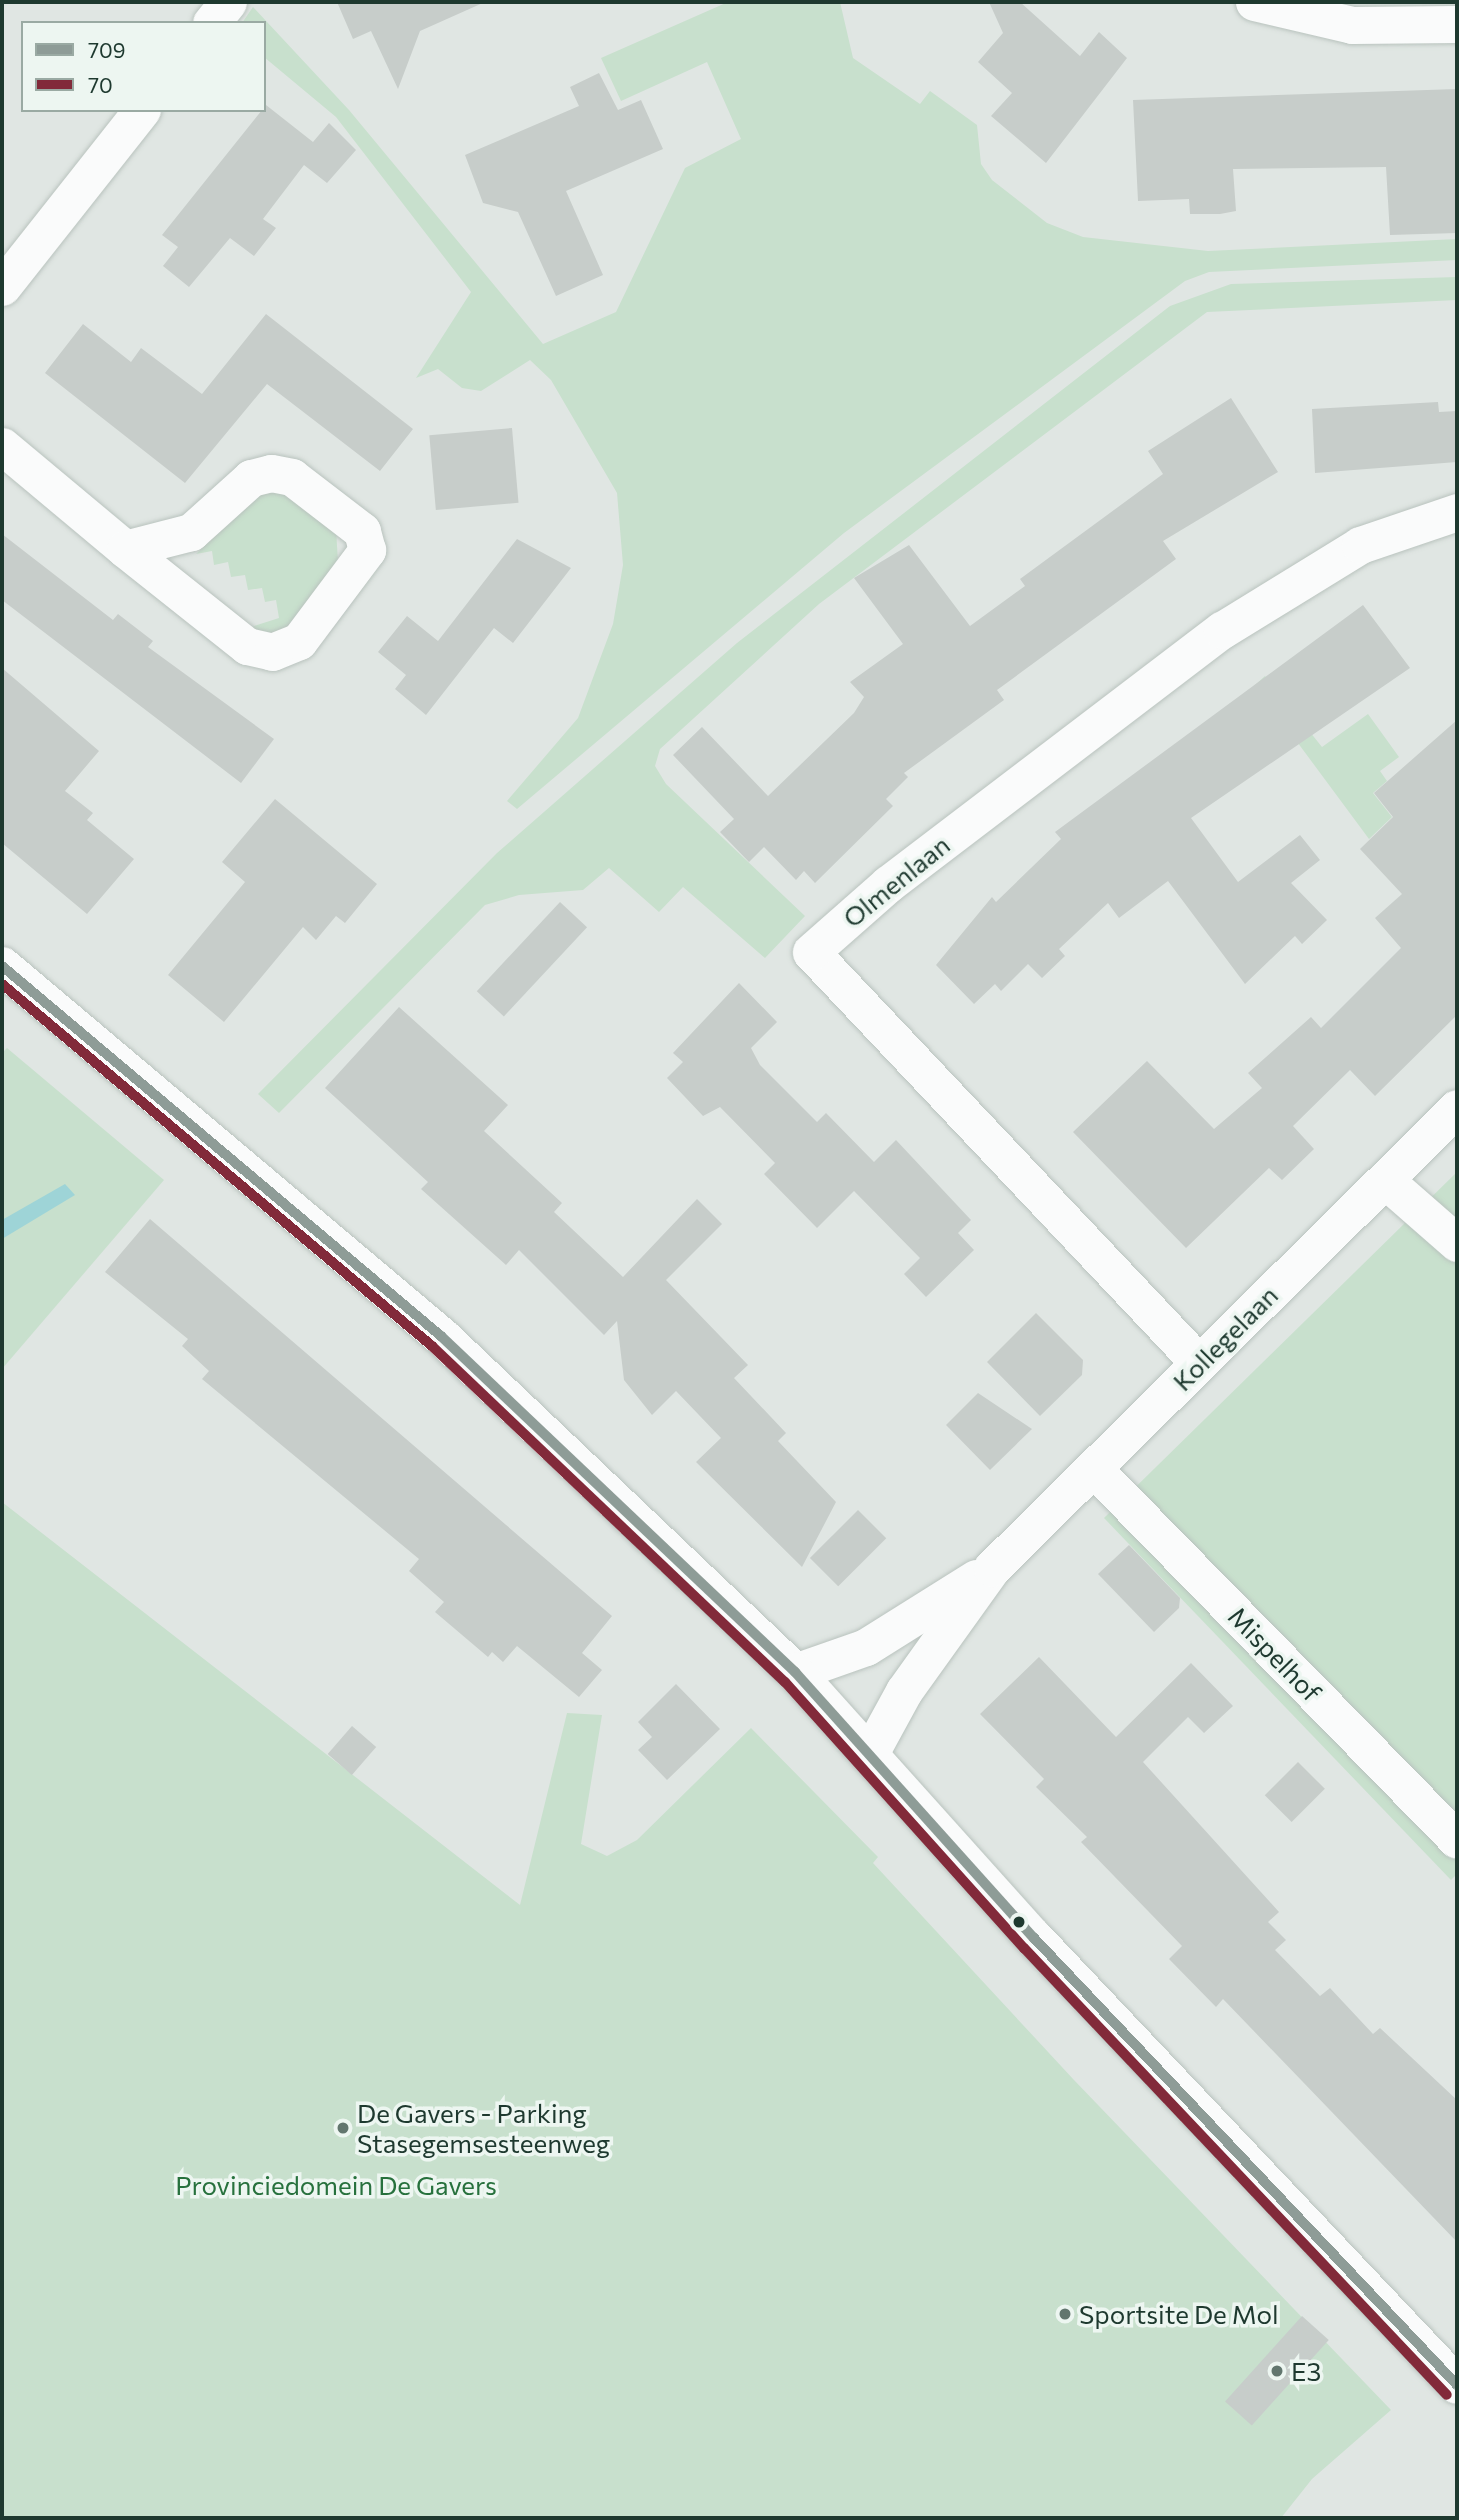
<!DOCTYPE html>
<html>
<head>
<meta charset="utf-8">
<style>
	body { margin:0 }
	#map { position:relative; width:1459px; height:2520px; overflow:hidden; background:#e0e6e3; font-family:Commissioner,sans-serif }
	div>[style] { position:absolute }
	.green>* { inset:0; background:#c8e0cd }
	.water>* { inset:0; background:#9ed4d7 }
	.building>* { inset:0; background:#c7cdca; transform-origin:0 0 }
	.roads { filter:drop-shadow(0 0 2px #b9c3be) drop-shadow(0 0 2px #b9c3be) }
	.street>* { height:37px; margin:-18.5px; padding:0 18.5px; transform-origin:18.5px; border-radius:18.5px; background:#fafbfb }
	.secondary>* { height:38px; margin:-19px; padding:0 19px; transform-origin:19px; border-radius:19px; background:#fafbfb }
	.bus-1>* { height:10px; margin:-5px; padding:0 5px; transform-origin:5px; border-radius:5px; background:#8e9c97 }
	.bus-2>* { height:10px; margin:-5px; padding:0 5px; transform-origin:5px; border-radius:5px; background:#822a3a }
	.dots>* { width:19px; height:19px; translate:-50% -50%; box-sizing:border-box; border:4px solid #edf6f1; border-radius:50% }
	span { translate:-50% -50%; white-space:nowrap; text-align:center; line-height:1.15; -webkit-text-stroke:7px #edf6f1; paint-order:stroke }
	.street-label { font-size:26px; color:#1e392f }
	.poi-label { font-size:26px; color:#1e392f }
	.left { translate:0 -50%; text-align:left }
	.park-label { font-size:26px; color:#27713d }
	.frame { position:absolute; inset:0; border:4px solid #1e392f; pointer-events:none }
	.legend { position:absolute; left:21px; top:21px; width:245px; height:91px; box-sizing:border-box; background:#edf6f1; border:2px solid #9aaaa3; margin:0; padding:9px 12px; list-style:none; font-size:21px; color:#1e392f }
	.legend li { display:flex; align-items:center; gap:14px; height:35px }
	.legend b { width:35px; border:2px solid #9aaaa3 }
</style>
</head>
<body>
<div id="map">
	<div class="green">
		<i style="clip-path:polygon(728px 2px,840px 2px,853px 58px,920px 104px,930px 91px,977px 125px,981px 164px,992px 180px,1047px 223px,1083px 237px,1208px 251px,1457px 239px,1457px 260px,1209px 272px,1185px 281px,844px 533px,517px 809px,507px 801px,578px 718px,613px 624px,623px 565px,617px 493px,551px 380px,530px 360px,481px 391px,462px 388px,438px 369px,416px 378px,471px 292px,336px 117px,264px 57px,264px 23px,242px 23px,253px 7px,349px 110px,543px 344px,616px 312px,685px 168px,741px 139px,707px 62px,621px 101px,601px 58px)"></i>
		<i style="clip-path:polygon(1457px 277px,1457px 300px,1207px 312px,819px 604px,660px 749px,655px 766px,666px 784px,805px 916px,765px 958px,683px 887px,659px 912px,609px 868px,583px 890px,519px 895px,485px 905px,279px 1113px,258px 1094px,497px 853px,737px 643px,1170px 306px,1231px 284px)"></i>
		<i style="clip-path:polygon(281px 491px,336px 529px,338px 562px,284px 631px,268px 634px,245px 629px,279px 618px,276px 600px,265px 602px,262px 588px,248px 590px,245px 575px,231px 577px,228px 562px,214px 565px,212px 551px,196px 554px,259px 493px)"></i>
		<i style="clip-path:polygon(1265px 676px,1322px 747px,1368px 714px,1399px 757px,1380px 771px,1387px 781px,1373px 793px,1392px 817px,1369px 839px,1255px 685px)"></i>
		<i style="clip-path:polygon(7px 1048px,164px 1180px,2px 1369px,2px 1053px)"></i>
		<i style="clip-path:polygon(1457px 1172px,1457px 1874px,1451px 1880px,1104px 1518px)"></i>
		<i style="clip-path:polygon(2px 1502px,520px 1905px,567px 1713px,602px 1715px,581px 1844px,607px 1856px,637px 1840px,751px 1728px,878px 1857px,873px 1863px,1074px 2080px,1391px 2410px,1312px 2479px,1281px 2518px,2px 2518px)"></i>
	</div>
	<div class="water">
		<i style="clip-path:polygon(65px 1184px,75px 1195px,2px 1239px,2px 1220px)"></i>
	</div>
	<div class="building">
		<i style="clip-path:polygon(337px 2px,485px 2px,420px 31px,398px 89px,371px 31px,353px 39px)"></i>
		<i style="clip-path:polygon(989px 2px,1020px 2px,1080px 56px,1099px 32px,1127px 58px,1046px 163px,991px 116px,1012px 93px,978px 62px,1003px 33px)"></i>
		<i style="clip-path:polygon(599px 73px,618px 110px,641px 100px,663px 149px,566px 191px,603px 275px,556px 296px,518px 212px,483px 203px,465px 155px,579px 106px,570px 87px)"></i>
		<i style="clip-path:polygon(1457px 89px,1457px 233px,1390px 235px,1386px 167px,1233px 169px,1236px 211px,1220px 214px,1190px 214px,1189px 199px,1138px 201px,1133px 100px)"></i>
		<i style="clip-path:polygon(266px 105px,313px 142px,329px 123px,356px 150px,327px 183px,304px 165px,263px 219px,276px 228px,254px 256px,230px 238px,189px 287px,163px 266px,178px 247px,162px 235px)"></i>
		<i style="clip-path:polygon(266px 314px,413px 429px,380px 471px,267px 384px,185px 483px,45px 373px,83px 324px,131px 362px,141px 348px,202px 394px)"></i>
		<i style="clip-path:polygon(1231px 398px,1278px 472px,1163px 541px,1176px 559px,997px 690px,1004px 700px,904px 773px,908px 777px,886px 799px,893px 806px,815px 883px,804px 871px,796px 880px,764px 847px,749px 862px,720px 832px,734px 819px,673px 755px,702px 727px,768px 796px,854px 713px,864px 697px,850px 682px,903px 644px,854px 578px,909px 545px,970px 626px,1025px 586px,1020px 579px,1163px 474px,1148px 451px)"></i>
		<i style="clip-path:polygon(1438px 402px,1439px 412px,1457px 411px,1457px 462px,1315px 473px,1312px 409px)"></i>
		<i style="left:512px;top:428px;width:75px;height:83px;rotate:85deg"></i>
		<i style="clip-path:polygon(2px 534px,113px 620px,118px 614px,153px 641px,148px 647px,274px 739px,241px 783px,2px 600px)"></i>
		<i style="clip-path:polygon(517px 539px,571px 568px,513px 643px,494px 628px,426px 715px,395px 689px,406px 675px,378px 652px,407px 616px,438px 641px)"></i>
		<i style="clip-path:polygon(1363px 605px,1410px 668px,1191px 818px,1238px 882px,1300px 835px,1320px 860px,1291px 883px,1327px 920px,1302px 944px,1295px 936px,1245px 984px,1168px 881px,1119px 918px,1108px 903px,1059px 949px,1065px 956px,1042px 978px,1028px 964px,1001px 991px,995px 984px,974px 1004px,936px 965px,992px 897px,996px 902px,1061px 839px,1055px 832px)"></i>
		<i style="clip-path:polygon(2px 668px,99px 751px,65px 791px,93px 813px,87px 820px,134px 859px,87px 914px,2px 843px)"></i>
		<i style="clip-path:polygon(1457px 720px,1457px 1015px,1375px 1096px,1350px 1070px,1293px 1126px,1314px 1149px,1282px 1180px,1269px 1168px,1186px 1248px,1073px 1132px,1147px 1061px,1214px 1129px,1262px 1088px,1248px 1073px,1311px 1017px,1321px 1028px,1401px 948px,1375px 918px,1402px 894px,1360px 849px,1393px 817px,1374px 793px)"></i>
		<i style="clip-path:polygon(275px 799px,377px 884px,345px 923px,336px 916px,316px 940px,303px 927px,224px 1022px,168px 975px,245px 882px,222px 862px)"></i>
		<i style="left:560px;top:902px;width:37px;height:122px;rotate:43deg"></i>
		<i style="clip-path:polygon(739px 983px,777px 1022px,751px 1048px,760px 1065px,817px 1122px,826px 1113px,874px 1162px,896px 1140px,971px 1220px,958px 1233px,974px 1250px,926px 1297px,904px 1274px,920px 1258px,854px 1191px,817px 1228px,764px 1174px,775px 1163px,720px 1107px,703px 1116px,667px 1078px,683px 1062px,673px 1053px)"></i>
		<i style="clip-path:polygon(399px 1007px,508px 1105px,484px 1131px,562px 1203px,554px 1212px,623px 1277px,697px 1199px,722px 1224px,666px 1280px,748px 1365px,734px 1378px,786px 1433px,778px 1441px,836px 1502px,802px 1567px,696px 1462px,721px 1438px,676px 1391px,652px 1415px,624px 1380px,617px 1321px,604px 1335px,519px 1250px,506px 1265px,421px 1189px,428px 1182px,325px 1088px)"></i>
		<i style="clip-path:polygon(150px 1219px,612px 1616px,582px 1653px,602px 1670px,579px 1697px,517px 1646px,503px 1662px,492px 1652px,488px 1657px,435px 1612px,444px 1602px,409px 1571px,419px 1559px,202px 1379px,209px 1371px,182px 1346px,188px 1339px,105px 1272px)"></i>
		<i style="clip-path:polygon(1036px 1313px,1083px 1360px,1082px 1375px,1040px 1416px,987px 1362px)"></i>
		<i style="clip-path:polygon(978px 1393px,1032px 1429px,990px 1470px,946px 1425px)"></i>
		<i style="left:858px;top:1510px;width:40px;height:68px;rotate:45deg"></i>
		<i style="clip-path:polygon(1129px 1545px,1180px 1598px,1179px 1608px,1154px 1632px,1098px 1574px)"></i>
		<i style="clip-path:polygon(1039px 1657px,1116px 1737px,1191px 1663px,1233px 1706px,1204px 1733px,1188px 1717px,1143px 1762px,1279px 1912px,1268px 1922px,1286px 1940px,1275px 1950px,1320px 1996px,1330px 1988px,1373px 2034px,1380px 2028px,1457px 2100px,1457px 2242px,1223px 1999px,1216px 2007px,1169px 1959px,1182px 1946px,1081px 1842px,1087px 1837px,1036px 1787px,1044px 1779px,980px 1714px)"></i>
		<i style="clip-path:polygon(676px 1684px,720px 1729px,667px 1780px,638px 1750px,652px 1737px,638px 1722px)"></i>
		<i style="left:352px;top:1726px;width:32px;height:37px;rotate:41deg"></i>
		<i style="left:1298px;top:1762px;width:38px;height:47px;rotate:45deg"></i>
		<i style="left:1302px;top:2316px;width:36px;height:115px;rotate:42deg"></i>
	</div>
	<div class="roads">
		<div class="street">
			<i style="left:1254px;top:2px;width:101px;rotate:13.2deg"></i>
			<i style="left:1352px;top:25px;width:105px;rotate:-0.5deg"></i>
			<i style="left:211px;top:23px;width:27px;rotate:-51deg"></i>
			<i style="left:2px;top:287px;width:226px;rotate:-51.7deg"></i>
			<i style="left:2px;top:446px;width:160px;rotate:39.9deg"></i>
			<i style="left:125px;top:549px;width:156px;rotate:38.5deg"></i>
			<i style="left:247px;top:646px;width:26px;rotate:13deg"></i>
			<i style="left:272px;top:652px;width:29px;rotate:-22deg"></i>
			<i style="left:299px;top:641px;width:114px;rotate:-53.2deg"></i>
			<i style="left:367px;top:550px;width:20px;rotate:-105deg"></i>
			<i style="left:362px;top:531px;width:88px;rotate:-142.4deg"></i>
			<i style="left:292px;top:477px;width:21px;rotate:-169deg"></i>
			<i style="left:271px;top:473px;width:21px;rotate:166deg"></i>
			<i style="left:251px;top:478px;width:81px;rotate:138deg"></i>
			<i style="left:191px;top:532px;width:68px;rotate:165.6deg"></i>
			<i style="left:1385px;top:1180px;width:96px;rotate:41.2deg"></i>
			<i style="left:1199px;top:1363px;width:565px;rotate:-133.35deg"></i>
			<i style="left:811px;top:952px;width:103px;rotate:-41.4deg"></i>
			<i style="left:888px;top:884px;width:420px;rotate:-37.3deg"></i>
			<i style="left:1222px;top:630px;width:162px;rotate:-31.6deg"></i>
			<i style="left:1360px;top:545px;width:102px;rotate:-18.8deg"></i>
			<i style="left:1093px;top:1468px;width:520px;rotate:45.62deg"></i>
			<i style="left:795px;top:1672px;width:75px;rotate:-19.4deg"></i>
			<i style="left:866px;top:1647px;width:130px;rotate:-32.1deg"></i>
			<i style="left:869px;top:1755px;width:73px;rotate:-61.3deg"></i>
			<i style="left:904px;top:1691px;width:151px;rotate:-54.4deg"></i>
			<i style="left:992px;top:1568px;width:654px;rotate:-44.69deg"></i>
		</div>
		<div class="secondary">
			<i style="left:2px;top:966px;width:574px;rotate:40.13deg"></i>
			<i style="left:441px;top:1336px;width:488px;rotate:43.5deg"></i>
			<i style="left:795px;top:1672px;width:358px;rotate:48.1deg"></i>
			<i style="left:1034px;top:1938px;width:615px;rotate:46.58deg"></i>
		</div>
	</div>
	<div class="bus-1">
		<i style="left:2px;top:966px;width:574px;rotate:40.13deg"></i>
		<i style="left:441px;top:1336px;width:488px;rotate:43.5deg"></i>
		<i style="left:795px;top:1672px;width:358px;rotate:48.1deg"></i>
		<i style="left:1034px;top:1938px;width:615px;rotate:46.58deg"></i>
	</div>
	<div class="bus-2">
		<i style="left:2px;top:984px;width:562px;rotate:40.09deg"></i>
		<i style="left:432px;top:1346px;width:487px;rotate:43.6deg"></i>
		<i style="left:785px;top:1682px;width:358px;rotate:48.1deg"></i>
		<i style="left:1024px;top:1948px;width:615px;rotate:46.58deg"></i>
	</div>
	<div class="dots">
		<i style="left:1019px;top:1922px;background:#1e392f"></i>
		<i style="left:343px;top:2128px;background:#62766e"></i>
		<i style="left:1065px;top:2314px;background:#62766e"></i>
		<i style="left:1277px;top:2371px;background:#62766e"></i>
	</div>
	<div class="street-label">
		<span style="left:896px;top:881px;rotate:-39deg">Olmenlaan</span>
		<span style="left:1225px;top:1338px;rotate:-45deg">Kollegelaan</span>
		<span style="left:1275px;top:1654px;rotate:46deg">Mispelhof</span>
	</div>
	<div class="poi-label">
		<span class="left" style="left:357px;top:2128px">De Gavers - Parking<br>Stasegemsesteenweg</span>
		<span class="left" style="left:1079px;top:2314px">Sportsite De Mol</span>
		<span class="left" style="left:1291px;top:2371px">E3</span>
	</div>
	<div class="park-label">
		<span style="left:336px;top:2185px">Provinciedomein De Gavers</span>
	</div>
	<div class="frame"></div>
	<ul class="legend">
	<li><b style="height:9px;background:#8e9c97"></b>709</li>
	<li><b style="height:9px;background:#822a3a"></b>70</li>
	</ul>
</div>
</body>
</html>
